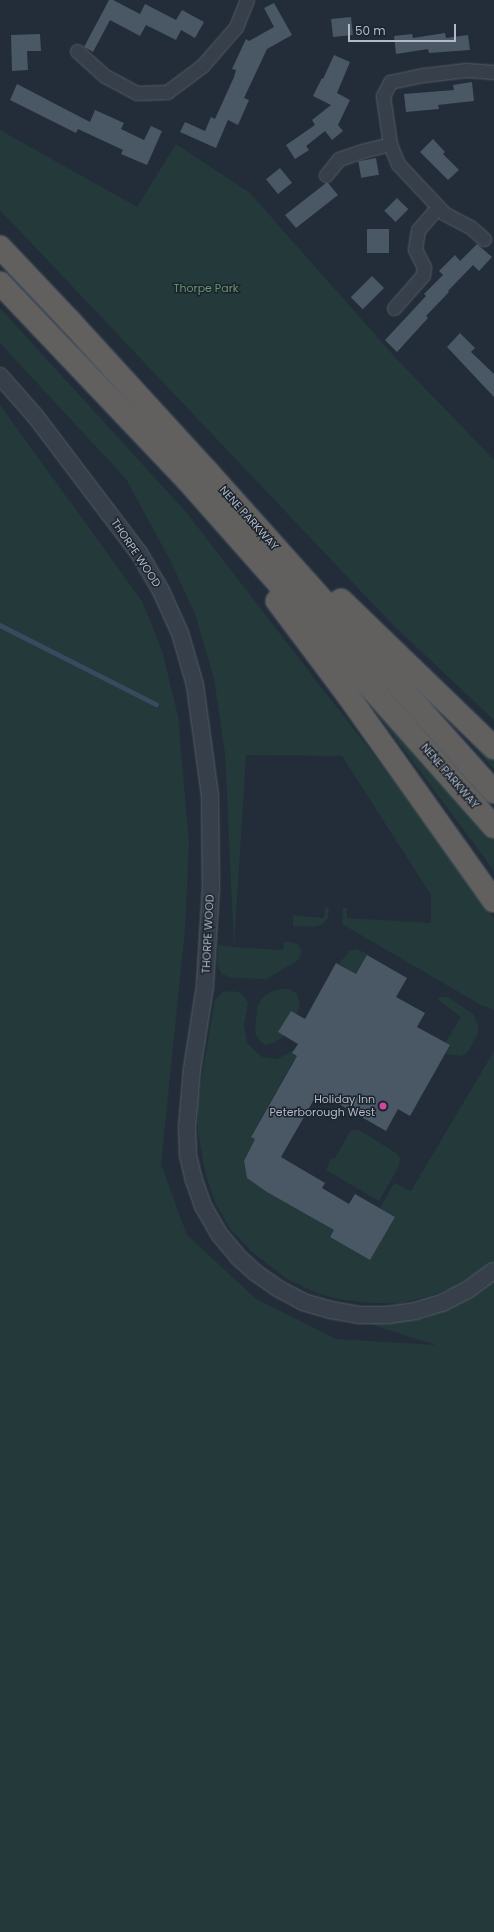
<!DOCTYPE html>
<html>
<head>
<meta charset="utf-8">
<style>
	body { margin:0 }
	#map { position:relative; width:494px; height:1932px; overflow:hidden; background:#222d39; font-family:Poppins,sans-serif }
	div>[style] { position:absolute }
	.green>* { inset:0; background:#24393a }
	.stream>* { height:4.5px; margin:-2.25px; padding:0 2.25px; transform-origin:2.25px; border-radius:2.25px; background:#364a60 }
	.building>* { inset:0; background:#4a5765; transform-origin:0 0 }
	.roads { filter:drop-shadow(0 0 1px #545d67) drop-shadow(0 0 1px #545d67) }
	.minor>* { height:13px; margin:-6.5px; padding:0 6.5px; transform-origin:6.5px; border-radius:6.5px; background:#363f4a }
	.tertiary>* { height:16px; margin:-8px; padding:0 8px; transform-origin:8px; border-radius:8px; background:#363f4a }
	.trunk>* { height:22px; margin:-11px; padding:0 11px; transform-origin:11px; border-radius:11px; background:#62605e }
	.dots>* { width:11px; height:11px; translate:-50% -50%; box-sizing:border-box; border:2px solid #1b242e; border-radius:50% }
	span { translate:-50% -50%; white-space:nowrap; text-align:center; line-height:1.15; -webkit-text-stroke:3px #1b242e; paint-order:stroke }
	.park-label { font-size:11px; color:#689670 }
	.street-label { font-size:11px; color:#b1bac6 }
	.poi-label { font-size:11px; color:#b1bac6 }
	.right { translate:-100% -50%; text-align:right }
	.scale { position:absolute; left:348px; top:24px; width:108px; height:18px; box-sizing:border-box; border:2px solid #b1bac6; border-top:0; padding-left:5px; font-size:12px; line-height:14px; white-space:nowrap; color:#b1bac6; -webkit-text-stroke:3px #1b242e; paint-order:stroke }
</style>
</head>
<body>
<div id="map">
	<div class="green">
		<i style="clip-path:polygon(0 130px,137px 207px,176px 144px,250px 193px,393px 355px,494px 460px,494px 720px,391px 623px,0 210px)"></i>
		<i style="clip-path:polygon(0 308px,186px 512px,380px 763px,467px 879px,494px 919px,494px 1010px,481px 1005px,342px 924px,343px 908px,347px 908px,347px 918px,431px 923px,431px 895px,342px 756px,246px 755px,234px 947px,283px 950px,284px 942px,289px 942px,298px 944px,302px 951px,298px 960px,267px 979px,231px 978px,221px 973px,217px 965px,218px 945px,234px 947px,225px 753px,214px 678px,195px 614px,170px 560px,126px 479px,0 343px)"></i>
		<i style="clip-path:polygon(0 405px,142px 601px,162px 650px,178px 716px,189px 843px,185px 930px,161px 1164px,187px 1235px,256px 1299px,336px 1339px,436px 1345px,367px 1323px,425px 1319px,494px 1278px,494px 1932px,0 1932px)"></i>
		<i style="clip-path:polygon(340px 664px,494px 835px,494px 871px,484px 857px)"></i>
		<i style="clip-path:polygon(435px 702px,494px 753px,494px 769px)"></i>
		<i style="clip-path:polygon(325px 907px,329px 908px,328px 918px,321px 925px,316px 927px,293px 926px,293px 915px,324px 918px)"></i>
		<i style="clip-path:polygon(356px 949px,368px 954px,356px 974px,339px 964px,349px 951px)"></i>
		<i style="clip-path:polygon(281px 989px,290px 989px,297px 994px,300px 1004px,297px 1013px,283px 1037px,274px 1043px,265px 1045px,260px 1041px,255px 1033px,257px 1007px,262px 998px,270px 992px)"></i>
		<i style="clip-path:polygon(231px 991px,239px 992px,245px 997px,248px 1004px,244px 1025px,247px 1043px,262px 1057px,277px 1059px,294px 1050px,292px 1053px,299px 1057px,294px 1060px,251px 1136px,255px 1139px,244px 1161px,247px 1177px,334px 1230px,330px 1237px,370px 1260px,395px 1217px,380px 1208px,394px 1183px,411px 1191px,494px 1051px,494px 1261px,457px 1286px,433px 1295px,401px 1303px,371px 1303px,343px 1300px,319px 1294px,287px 1279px,252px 1252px,231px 1230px,216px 1204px,206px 1176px,198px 1132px,198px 1099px,215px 1000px,223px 992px)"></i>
		<i style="clip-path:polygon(442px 997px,448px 997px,473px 1014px,478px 1025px,478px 1033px,473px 1043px,467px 1053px,461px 1056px,446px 1054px,450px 1045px,445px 1043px,461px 1017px,437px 999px)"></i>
		<i style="clip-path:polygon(353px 1130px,359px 1130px,396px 1153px,400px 1158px,399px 1166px,379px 1201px,326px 1170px,331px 1159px,335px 1158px,349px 1133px)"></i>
	</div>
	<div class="stream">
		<i style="left:0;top:625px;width:175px;rotate:26.9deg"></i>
	</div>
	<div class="building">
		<i style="clip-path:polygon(109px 0,113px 0,140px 14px,145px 4px,176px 20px,182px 10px,204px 22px,195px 38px,181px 30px,176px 40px,146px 25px,140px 36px,110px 20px,93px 52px,84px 47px)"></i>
		<i style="clip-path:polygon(274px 3px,292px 35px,267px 49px,244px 98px,249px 100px,238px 125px,228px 120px,216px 148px,180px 132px,185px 122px,205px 131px,211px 117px,215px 119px,234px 77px,236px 70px,232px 69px,246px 39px,249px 41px,274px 27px,264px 8px)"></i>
		<i style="left:351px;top:17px;width:18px;height:20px;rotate:84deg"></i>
		<i style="clip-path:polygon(445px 33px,446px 38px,468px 35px,470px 50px,429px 53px,428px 49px,396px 54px,394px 36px,412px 34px,413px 38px)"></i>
		<i style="clip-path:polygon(40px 34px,41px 51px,27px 51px,28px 70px,12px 71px,11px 35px)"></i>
		<i style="clip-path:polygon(334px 55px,350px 62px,337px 93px,350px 100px,338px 125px,343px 131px,332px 140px,325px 131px,306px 146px,309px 150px,295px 159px,286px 145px,315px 125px,312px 120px,331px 105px,313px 96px,322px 78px,323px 79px)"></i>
		<i style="clip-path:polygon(472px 82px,474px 101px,438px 105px,439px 109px,406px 112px,404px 94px,454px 90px,453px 85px)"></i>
		<i style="clip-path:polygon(17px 84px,90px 122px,95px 110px,124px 123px,121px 129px,144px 140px,151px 126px,162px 131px,147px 165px,121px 154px,123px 150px,78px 129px,76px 133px,10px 100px)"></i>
		<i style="clip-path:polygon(433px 139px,445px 152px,443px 154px,459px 170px,448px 180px,420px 152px)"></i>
		<i style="left:376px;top:158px;width:17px;height:18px;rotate:80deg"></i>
		<i style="left:280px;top:168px;width:19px;height:18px;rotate:51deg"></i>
		<i style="clip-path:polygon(326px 183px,328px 183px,338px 195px,296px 228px,285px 215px)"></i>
		<i style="left:397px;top:198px;width:16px;height:18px;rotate:45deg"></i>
		<i style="left:389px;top:229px;width:24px;height:22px;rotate:90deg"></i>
		<i style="clip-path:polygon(477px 244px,492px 257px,479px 271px,473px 265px,448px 291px,449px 292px,426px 316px,428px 318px,397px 352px,385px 340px,426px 296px,424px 294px,443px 275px,439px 271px,455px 255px,460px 261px)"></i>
		<i style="left:372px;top:276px;width:17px;height:30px;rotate:45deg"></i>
		<i style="clip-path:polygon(460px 333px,475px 348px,471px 352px,494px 374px,494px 397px,447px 347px)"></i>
		<i style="clip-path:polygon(367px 955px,407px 978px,396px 997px,425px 1013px,417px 1027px,450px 1045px,410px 1116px,398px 1109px,386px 1131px,332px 1100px,330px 1104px,316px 1096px,281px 1157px,325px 1183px,322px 1188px,349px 1204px,355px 1194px,395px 1217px,370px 1260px,330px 1237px,334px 1230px,267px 1192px,247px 1178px,244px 1161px,255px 1139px,251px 1137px,297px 1056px,292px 1053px,298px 1044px,278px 1032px,291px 1011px,305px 1019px,336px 963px,356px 974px)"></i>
	</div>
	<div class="roads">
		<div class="minor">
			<i style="left:77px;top:51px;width:38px;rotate:42deg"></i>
			<i style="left:105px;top:76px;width:36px;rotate:28deg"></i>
			<i style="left:137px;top:93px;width:30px;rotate:-2deg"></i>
			<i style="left:167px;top:92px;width:44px;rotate:-36.6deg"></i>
			<i style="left:202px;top:66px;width:52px;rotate:-48.9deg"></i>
			<i style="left:236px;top:27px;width:29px;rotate:-68deg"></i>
			<i style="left:326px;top:175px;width:21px;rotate:-51deg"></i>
			<i style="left:339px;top:159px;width:24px;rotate:-19deg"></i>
			<i style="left:362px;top:151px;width:29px;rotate:-14deg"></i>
			<i style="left:484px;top:239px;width:18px;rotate:-139deg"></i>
			<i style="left:470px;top:227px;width:30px;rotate:-152deg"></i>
			<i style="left:444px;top:213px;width:67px;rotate:-133.2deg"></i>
			<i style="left:398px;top:164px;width:22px;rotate:-112deg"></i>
			<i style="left:390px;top:144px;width:49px;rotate:-98.3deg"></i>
			<i style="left:383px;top:96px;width:16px;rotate:-63deg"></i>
			<i style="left:390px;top:82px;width:35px;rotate:-12deg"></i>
			<i style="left:424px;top:75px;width:42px;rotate:-6.8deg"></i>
			<i style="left:466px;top:70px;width:28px;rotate:4deg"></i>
			<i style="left:394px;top:308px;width:44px;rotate:-48.7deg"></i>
			<i style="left:423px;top:275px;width:8px;rotate:-83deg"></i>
			<i style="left:424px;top:267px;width:20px;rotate:-117deg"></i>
			<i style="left:415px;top:249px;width:19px;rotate:-81deg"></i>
			<i style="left:418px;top:230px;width:30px;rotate:-49deg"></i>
		</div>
		<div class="tertiary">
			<i style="left:0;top:376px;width:55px;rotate:48.7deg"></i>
			<i style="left:36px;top:417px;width:171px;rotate:52.9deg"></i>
			<i style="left:139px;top:553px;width:44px;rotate:59.9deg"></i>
			<i style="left:161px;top:591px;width:46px;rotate:65.7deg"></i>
			<i style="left:180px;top:633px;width:54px;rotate:73.9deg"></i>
			<i style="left:195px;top:685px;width:112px;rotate:82.3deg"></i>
			<i style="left:210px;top:796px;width:91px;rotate:89.4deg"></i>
			<i style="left:211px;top:887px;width:99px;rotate:93.5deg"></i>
			<i style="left:205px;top:986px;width:84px;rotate:98.9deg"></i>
			<i style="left:192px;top:1069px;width:58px;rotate:94.9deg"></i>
			<i style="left:187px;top:1127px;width:28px;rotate:88deg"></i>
			<i style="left:188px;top:1155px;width:26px;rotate:77deg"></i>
			<i style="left:194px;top:1180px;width:28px;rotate:71deg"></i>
			<i style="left:203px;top:1206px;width:32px;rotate:60deg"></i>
			<i style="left:219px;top:1234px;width:30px;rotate:50deg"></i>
			<i style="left:238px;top:1257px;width:24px;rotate:42deg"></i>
			<i style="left:256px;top:1273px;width:28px;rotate:35deg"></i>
			<i style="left:279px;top:1289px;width:27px;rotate:28deg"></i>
			<i style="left:303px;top:1302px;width:29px;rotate:16deg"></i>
			<i style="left:331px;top:1310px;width:27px;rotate:10deg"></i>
			<i style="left:358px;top:1315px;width:29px"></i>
			<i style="left:387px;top:1315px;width:28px;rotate:-8deg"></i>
			<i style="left:415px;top:1311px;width:28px;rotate:-17deg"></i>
			<i style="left:442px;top:1303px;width:27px;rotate:-27deg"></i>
			<i style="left:466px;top:1291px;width:34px;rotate:-36deg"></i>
		</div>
		<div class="trunk">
			<i style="left:0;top:247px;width:102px;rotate:46.6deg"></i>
			<i style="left:70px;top:321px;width:205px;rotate:47.6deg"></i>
			<i style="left:208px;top:472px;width:429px;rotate:48.2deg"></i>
			<i style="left:0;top:283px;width:272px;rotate:46.5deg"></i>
			<i style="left:187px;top:480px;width:463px;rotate:48.5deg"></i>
			<i style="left:341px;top:600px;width:213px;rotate:44deg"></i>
			<i style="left:277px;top:601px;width:120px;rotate:53.1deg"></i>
			<i style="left:349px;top:697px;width:250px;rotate:54.6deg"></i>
		</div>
	</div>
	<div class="dots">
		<i style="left:383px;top:1106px;background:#d1479c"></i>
	</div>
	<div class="park-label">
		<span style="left:206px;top:288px">Thorpe Park</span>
	</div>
	<div class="street-label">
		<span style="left:249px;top:518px;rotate:48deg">NENE PARKWAY</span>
		<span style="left:136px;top:553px;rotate:56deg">THORPE WOOD</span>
		<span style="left:450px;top:776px;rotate:49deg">NENE PARKWAY</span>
		<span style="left:208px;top:934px;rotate:-87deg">THORPE WOOD</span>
	</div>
	<div class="poi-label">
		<span class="right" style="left:375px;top:1106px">Holiday Inn<br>Peterborough West</span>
	</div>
	<div class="scale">50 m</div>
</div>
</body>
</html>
